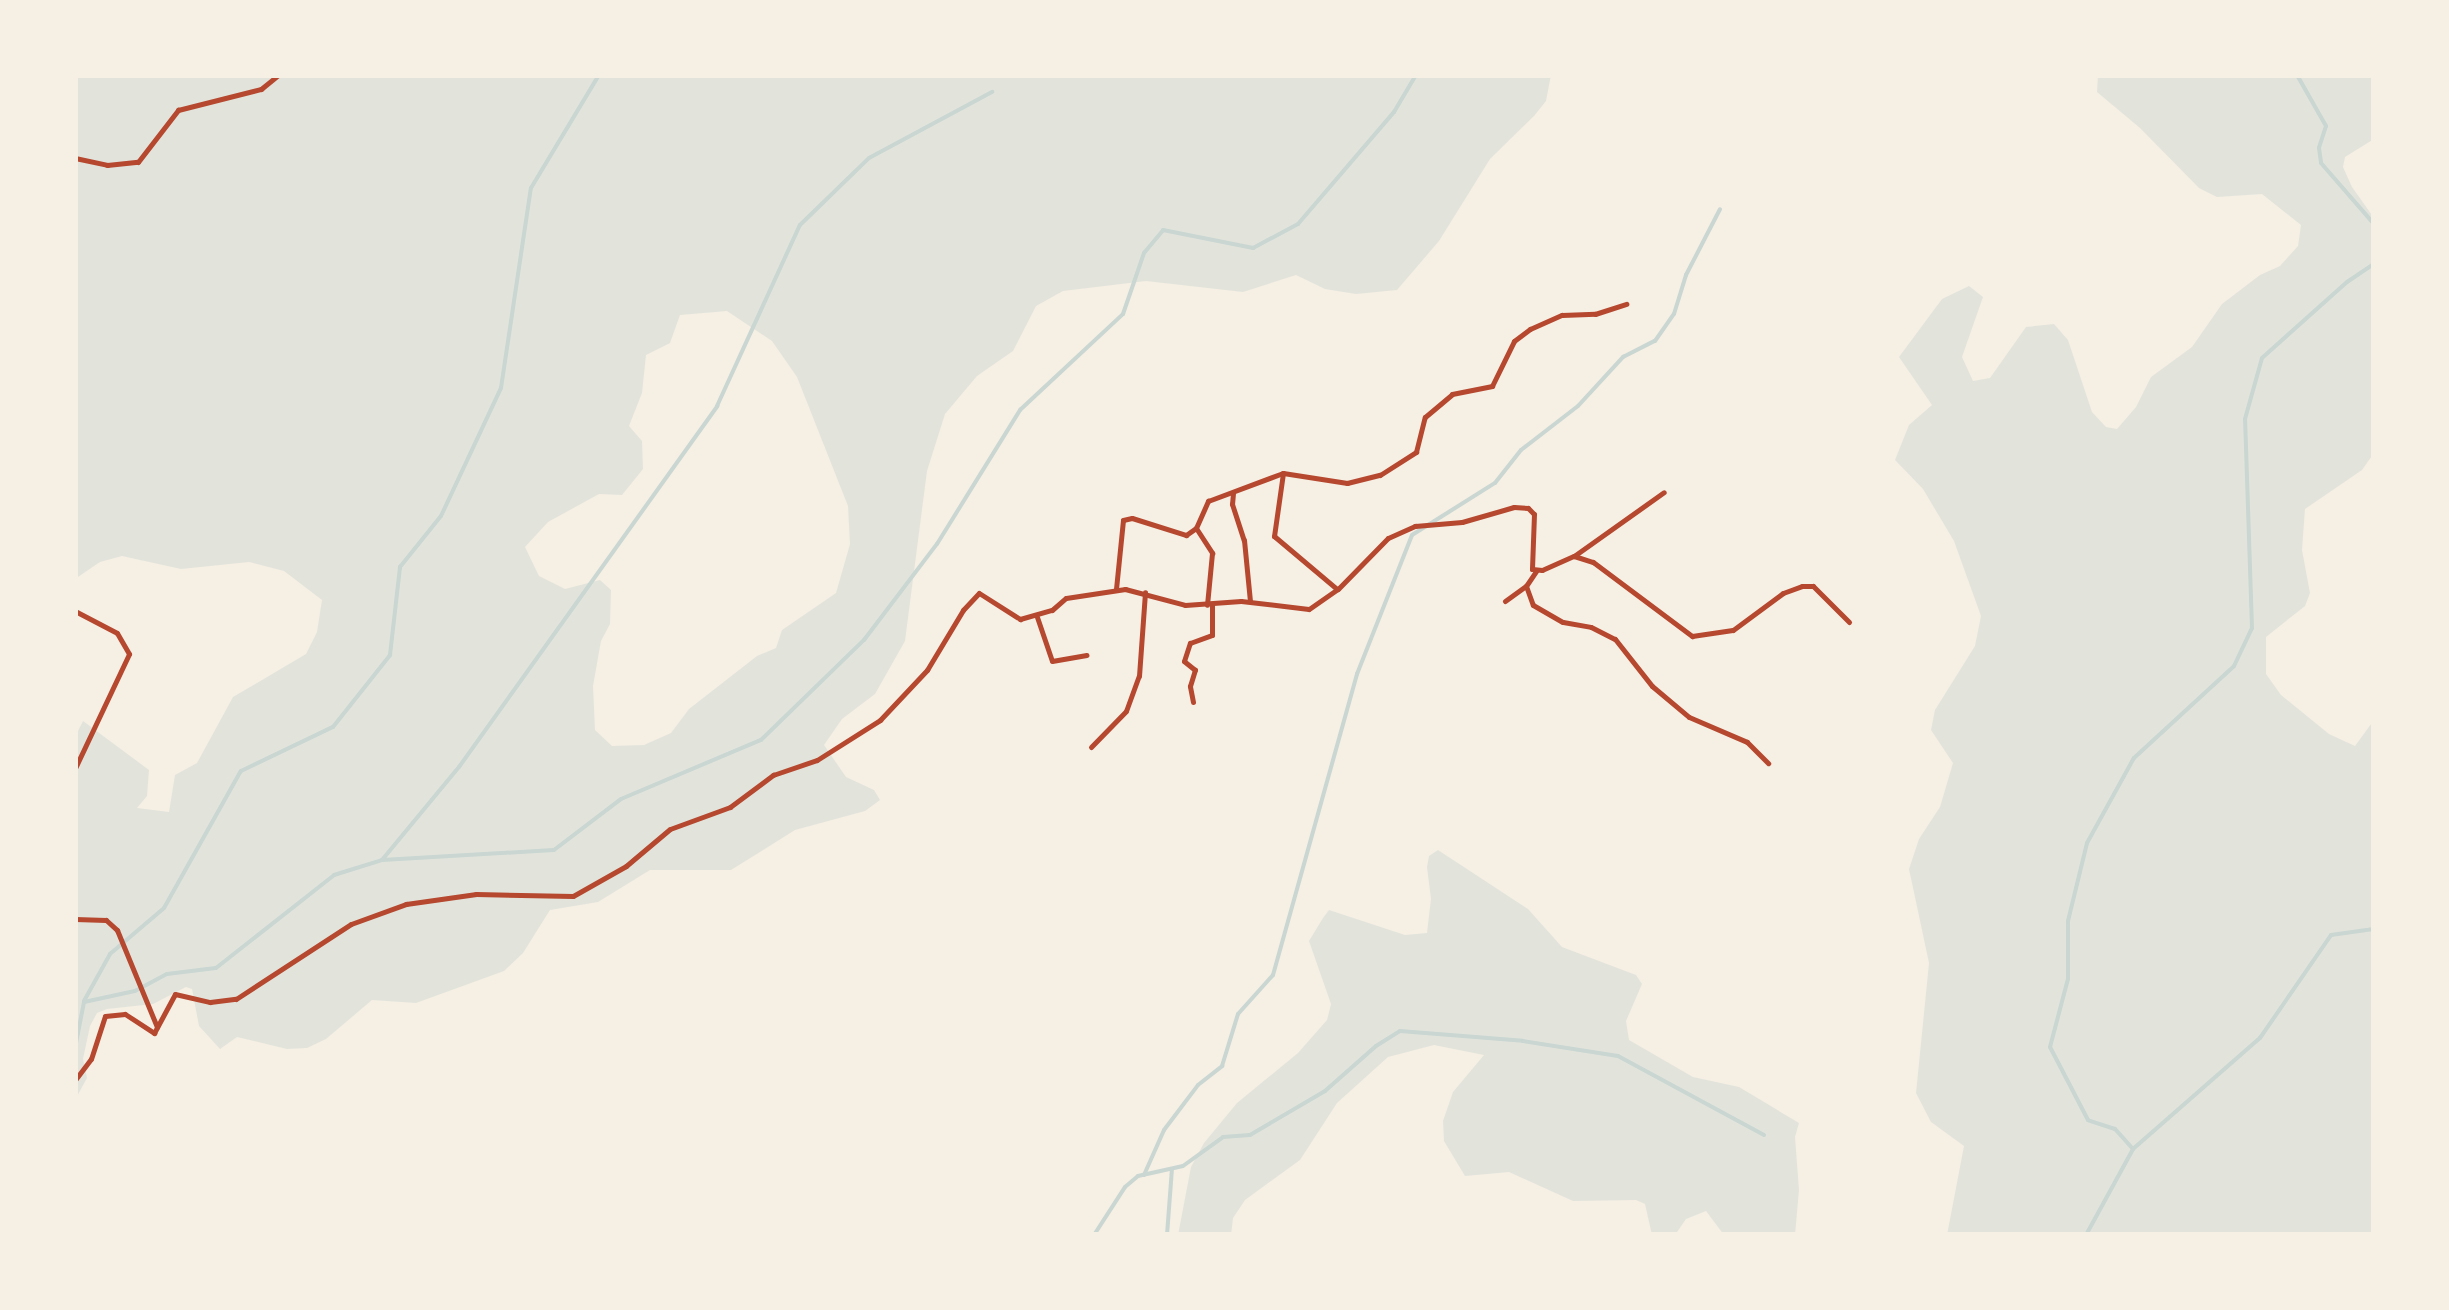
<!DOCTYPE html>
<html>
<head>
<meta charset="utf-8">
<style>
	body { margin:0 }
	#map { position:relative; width:2449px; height:1310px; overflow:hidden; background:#f6efe4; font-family:"Archivo Narrow",sans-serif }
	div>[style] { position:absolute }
	.green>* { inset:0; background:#e2e4dc }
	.stream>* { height:4px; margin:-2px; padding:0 2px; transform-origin:2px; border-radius:2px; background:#c9d6d2 }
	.minor>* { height:5px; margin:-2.5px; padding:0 2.5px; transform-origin:2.5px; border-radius:2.5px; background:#b5482f }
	span { translate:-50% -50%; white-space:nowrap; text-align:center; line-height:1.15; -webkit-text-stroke:10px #f6efe4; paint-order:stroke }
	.frame { position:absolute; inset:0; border:78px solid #f6efe4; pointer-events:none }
</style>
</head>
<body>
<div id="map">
	<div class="green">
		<i style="clip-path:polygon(evenodd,75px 75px,1551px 75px,1546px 101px,1534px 116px,1490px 159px,1439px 241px,1397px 290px,1356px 294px,1325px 289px,1296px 275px,1243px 292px,1146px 281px,1063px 291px,1036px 306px,1013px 351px,977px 376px,945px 414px,927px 471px,905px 641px,875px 694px,842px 719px,824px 745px,846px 777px,874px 790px,880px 800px,865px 811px,795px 830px,731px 870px,650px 870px,598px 902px,550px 910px,523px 953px,504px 971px,416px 1003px,372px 1000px,326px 1039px,307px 1048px,287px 1049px,237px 1037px,220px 1049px,199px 1026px,192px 989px,186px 987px,153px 1004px,107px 1009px,97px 1013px,90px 1026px,83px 1059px,87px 1078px,75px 1100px,75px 737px,83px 721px,149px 770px,147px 796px,137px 808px,169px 812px,175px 775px,197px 763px,233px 697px,306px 654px,317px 632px,322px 600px,284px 571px,249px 562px,181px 569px,122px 556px,100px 562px,75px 579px,75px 75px,727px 311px,772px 341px,797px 377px,848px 506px,850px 544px,836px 593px,782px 630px,776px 648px,757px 656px,689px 709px,671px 733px,644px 745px,612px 746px,595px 730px,593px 686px,601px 641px,610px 624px,611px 590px,600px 580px,565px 589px,539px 576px,525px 547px,548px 522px,599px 494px,622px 495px,643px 469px,642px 441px,629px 426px,642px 393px,646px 355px,670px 343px,680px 315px,727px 311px)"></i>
		<i style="clip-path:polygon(2098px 75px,2374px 75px,2374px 139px,2345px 157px,2343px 167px,2352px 187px,2374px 218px,2374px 453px,2362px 470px,2305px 509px,2302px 550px,2310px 593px,2305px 606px,2266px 637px,2266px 674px,2281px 695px,2329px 734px,2355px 746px,2374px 720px,2374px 1235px,1947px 1235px,1964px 1146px,1931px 1122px,1916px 1093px,1929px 963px,1909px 869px,1919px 839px,1940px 807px,1953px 763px,1931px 730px,1935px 710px,1975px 646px,1981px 616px,1954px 541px,1923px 489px,1895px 460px,1909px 425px,1932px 405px,1899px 357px,1942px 299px,1969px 286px,1983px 297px,1962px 357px,1973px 381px,1990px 378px,2026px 327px,2054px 324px,2068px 340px,2092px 412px,2106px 427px,2117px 429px,2136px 407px,2151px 377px,2192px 347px,2222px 304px,2260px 275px,2280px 266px,2298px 246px,2301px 225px,2262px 194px,2217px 197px,2199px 188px,2140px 128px,2097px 92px)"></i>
		<i style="clip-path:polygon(1438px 850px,1528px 909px,1562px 947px,1636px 975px,1642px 984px,1626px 1021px,1629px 1040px,1693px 1077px,1739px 1087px,1799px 1123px,1795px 1137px,1799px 1190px,1795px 1235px,1724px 1235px,1706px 1211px,1686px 1219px,1675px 1235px,1652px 1235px,1645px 1204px,1636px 1200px,1573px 1201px,1509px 1172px,1465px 1176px,1444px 1141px,1443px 1121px,1453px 1092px,1484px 1055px,1434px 1045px,1388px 1057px,1337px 1103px,1300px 1160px,1245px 1200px,1233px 1218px,1231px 1235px,1178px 1235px,1191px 1167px,1204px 1143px,1237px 1103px,1298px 1053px,1327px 1020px,1331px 1004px,1309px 941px,1323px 918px,1329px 910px,1405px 935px,1427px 933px,1431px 899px,1427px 867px,1429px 856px)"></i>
	</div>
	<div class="stream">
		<i style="left:2297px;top:75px;width:59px;rotate:60.4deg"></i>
		<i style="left:2326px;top:126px;width:23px;rotate:108deg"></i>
		<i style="left:2319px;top:148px;width:15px;rotate:82deg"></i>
		<i style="left:2321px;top:163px;width:81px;rotate:49deg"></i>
		<i style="left:382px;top:860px;width:121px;rotate:-50.4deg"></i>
		<i style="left:459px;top:767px;width:444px;rotate:-54.4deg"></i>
		<i style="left:717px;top:406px;width:199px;rotate:-65.4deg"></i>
		<i style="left:800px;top:225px;width:96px;rotate:-44.2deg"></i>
		<i style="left:869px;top:158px;width:140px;rotate:-28.2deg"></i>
		<i style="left:84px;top:1001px;width:54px;rotate:-61deg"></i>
		<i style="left:110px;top:954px;width:71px;rotate:-40.4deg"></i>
		<i style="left:164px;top:908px;width:157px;rotate:-60.7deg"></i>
		<i style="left:241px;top:771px;width:102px;rotate:-25.6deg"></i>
		<i style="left:333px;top:727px;width:92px;rotate:-51.6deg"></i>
		<i style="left:390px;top:655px;width:89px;rotate:-83.5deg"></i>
		<i style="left:400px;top:567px;width:65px;rotate:-51.2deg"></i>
		<i style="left:441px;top:516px;width:141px;rotate:-64.9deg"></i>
		<i style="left:501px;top:388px;width:202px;rotate:-81.5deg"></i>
		<i style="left:531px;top:188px;width:132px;rotate:-59deg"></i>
		<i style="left:75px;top:1048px;width:47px;rotate:-78.9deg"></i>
		<i style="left:84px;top:1002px;width:52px;rotate:-12.2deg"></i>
		<i style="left:135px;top:991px;width:36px;rotate:-28deg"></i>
		<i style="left:167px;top:974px;width:49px;rotate:-7deg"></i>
		<i style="left:216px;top:968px;width:150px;rotate:-38.2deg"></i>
		<i style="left:334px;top:875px;width:50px;rotate:-17.4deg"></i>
		<i style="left:382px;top:860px;width:172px;rotate:-3.3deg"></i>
		<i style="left:554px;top:850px;width:84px;rotate:-37.3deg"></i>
		<i style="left:621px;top:799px;width:152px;rotate:-22.9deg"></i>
		<i style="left:761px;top:740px;width:144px;rotate:-44.2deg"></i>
		<i style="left:864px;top:640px;width:121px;rotate:-52.8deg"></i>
		<i style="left:937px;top:544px;width:158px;rotate:-58.2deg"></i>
		<i style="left:1020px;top:410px;width:141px;rotate:-43deg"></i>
		<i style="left:1123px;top:314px;width:65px;rotate:-71deg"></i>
		<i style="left:1144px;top:253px;width:30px;rotate:-50deg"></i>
		<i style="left:1163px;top:230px;width:92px;rotate:11.3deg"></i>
		<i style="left:1253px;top:248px;width:51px;rotate:-28.1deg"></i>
		<i style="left:1298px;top:224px;width:148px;rotate:-49.4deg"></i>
		<i style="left:1394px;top:112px;width:43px;rotate:-59.3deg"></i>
		<i style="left:2133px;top:1149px;width:27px;rotate:-132deg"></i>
		<i style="left:2115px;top:1129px;width:28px;rotate:-162deg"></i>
		<i style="left:2088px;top:1120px;width:82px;rotate:-117.5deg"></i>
		<i style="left:2050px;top:1047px;width:70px;rotate:-75.2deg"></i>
		<i style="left:2068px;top:979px;width:58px;rotate:-90deg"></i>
		<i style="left:2068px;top:921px;width:80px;rotate:-76.3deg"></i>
		<i style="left:2087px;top:843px;width:97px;rotate:-61.1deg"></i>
		<i style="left:2134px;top:758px;width:136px;rotate:-42.6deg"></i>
		<i style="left:2234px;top:666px;width:42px;rotate:-64.7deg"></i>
		<i style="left:2252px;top:628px;width:209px;rotate:-91.9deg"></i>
		<i style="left:2245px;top:419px;width:63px;rotate:-74.4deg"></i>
		<i style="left:2262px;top:358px;width:114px;rotate:-41.8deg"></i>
		<i style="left:2347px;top:282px;width:32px;rotate:-34deg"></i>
		<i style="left:1144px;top:1175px;width:49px;rotate:-66deg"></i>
		<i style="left:1164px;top:1130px;width:56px;rotate:-52.9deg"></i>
		<i style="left:1198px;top:1085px;width:31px;rotate:-38deg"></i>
		<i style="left:1222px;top:1066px;width:54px;rotate:-72.9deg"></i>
		<i style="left:1238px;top:1014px;width:52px;rotate:-48.1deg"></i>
		<i style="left:1273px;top:975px;width:313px;rotate:-74.4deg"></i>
		<i style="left:1357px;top:674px;width:149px;rotate:-68.4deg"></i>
		<i style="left:1412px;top:535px;width:98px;rotate:-32.1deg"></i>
		<i style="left:1495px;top:483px;width:42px;rotate:-51.8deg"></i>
		<i style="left:1521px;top:450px;width:72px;rotate:-37.7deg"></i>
		<i style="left:1578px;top:406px;width:67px;rotate:-47.4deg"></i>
		<i style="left:1623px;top:357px;width:36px;rotate:-27deg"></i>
		<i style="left:1655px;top:341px;width:33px;rotate:-55deg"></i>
		<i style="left:1674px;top:314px;width:41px;rotate:-72.9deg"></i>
		<i style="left:1686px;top:275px;width:74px;rotate:-62.7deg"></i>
		<i style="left:1094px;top:1235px;width:57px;rotate:-57.1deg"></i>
		<i style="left:1125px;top:1187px;width:17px;rotate:-40deg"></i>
		<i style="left:1138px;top:1176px;width:46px;rotate:-12.5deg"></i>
		<i style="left:1183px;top:1166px;width:49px;rotate:-35.9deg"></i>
		<i style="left:1223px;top:1137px;width:27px;rotate:-4deg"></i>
		<i style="left:1250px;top:1135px;width:87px;rotate:-30.4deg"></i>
		<i style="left:1325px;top:1091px;width:68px;rotate:-41.4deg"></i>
		<i style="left:1376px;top:1046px;width:28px;rotate:-32deg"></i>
		<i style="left:1400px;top:1031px;width:123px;rotate:4.6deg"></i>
		<i style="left:1523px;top:1041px;width:96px;rotate:9deg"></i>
		<i style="left:1618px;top:1056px;width:166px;rotate:28.4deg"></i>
		<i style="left:1167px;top:1235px;width:66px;rotate:-85.7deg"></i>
		<i style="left:2086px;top:1235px;width:98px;rotate:-61.3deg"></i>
		<i style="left:2133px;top:1149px;width:169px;rotate:-41.2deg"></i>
		<i style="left:2260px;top:1038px;width:125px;rotate:-55.4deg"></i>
		<i style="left:2331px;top:935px;width:43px;rotate:-7.9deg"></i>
	</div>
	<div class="minor">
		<i style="left:75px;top:158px;width:33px;rotate:12deg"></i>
		<i style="left:107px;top:165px;width:31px;rotate:-6deg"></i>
		<i style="left:138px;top:162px;width:66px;rotate:-52.4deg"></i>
		<i style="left:178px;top:110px;width:86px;rotate:-14.2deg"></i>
		<i style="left:261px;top:89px;width:22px;rotate:-39deg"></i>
		<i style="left:1283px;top:473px;width:64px;rotate:98.1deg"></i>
		<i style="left:1274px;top:536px;width:82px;rotate:40.1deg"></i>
		<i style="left:1233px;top:493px;width:11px;rotate:95deg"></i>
		<i style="left:1232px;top:504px;width:38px;rotate:72deg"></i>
		<i style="left:1244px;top:540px;width:61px;rotate:84.4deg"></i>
		<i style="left:1196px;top:528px;width:30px;rotate:57deg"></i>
		<i style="left:1212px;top:553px;width:52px;rotate:95.5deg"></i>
		<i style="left:1574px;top:556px;width:110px;rotate:-35.4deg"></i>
		<i style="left:1526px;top:586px;width:20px;rotate:70deg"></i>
		<i style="left:1533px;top:605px;width:34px;rotate:30deg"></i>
		<i style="left:1563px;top:622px;width:28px;rotate:10deg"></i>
		<i style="left:1591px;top:627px;width:27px;rotate:27deg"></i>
		<i style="left:1615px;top:639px;width:60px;rotate:51.8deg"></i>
		<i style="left:1652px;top:686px;width:48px;rotate:40deg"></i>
		<i style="left:1689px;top:717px;width:63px;rotate:23.3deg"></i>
		<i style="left:1747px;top:742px;width:30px;rotate:45deg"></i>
		<i style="left:1116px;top:589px;width:69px;rotate:-84.2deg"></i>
		<i style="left:1123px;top:520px;width:9px;rotate:-13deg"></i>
		<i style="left:1132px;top:518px;width:57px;rotate:17.5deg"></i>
		<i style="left:1186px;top:535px;width:12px;rotate:-35deg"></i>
		<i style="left:1196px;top:528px;width:30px;rotate:-66deg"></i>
		<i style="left:1208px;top:501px;width:80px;rotate:-20.5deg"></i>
		<i style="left:1283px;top:473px;width:65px;rotate:8.9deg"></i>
		<i style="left:1347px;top:483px;width:34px;rotate:-14deg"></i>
		<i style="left:1380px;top:475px;width:43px;rotate:-32.6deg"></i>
		<i style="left:1416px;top:452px;width:36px;rotate:-76deg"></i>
		<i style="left:1425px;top:417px;width:35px;rotate:-40deg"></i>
		<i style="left:1452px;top:394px;width:41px;rotate:-11.3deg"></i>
		<i style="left:1492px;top:386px;width:50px;rotate:-63.9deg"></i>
		<i style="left:1514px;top:341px;width:20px;rotate:-37deg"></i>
		<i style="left:1530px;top:329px;width:35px;rotate:-24deg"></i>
		<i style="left:1562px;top:315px;width:33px;rotate:-2deg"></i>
		<i style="left:1595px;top:314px;width:33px;rotate:-18deg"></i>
		<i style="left:1505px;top:601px;width:26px;rotate:-36deg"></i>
		<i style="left:1526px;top:586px;width:18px;rotate:-56deg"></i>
		<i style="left:75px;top:611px;width:47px;rotate:27.6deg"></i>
		<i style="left:117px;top:633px;width:24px;rotate:60deg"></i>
		<i style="left:129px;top:654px;width:126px;rotate:115.3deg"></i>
		<i style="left:1037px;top:617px;width:46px;rotate:71.2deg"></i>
		<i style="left:1052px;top:661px;width:35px;rotate:-10deg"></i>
		<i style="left:1193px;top:702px;width:16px;rotate:-101deg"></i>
		<i style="left:1190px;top:686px;width:17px;rotate:-73deg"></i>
		<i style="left:1195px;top:670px;width:14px;rotate:-141deg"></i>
		<i style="left:1184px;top:661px;width:19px;rotate:-72deg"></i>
		<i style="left:1190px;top:643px;width:23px;rotate:-20deg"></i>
		<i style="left:1212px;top:635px;width:30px;rotate:-90deg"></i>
		<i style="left:1091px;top:747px;width:50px;rotate:-45.8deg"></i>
		<i style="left:1126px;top:711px;width:37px;rotate:-70deg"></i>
		<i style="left:1139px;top:676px;width:84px;rotate:-85.9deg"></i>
		<i style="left:75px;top:919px;width:31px;rotate:2deg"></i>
		<i style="left:106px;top:920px;width:15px;rotate:42deg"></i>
		<i style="left:117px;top:930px;width:105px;rotate:67.6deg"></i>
		<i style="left:75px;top:1080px;width:26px;rotate:-53deg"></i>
		<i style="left:91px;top:1059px;width:45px;rotate:-72deg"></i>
		<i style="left:105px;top:1016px;width:20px;rotate:-6deg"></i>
		<i style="left:125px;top:1014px;width:35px;rotate:33deg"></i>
		<i style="left:154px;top:1033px;width:44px;rotate:-61.7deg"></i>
		<i style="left:175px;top:994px;width:36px;rotate:13deg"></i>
		<i style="left:210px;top:1002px;width:26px;rotate:-7deg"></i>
		<i style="left:236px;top:999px;width:137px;rotate:-33.1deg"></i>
		<i style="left:351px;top:924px;width:59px;rotate:-20deg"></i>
		<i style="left:406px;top:904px;width:71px;rotate:-8.1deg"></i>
		<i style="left:476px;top:894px;width:97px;rotate:1.2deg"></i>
		<i style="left:573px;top:896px;width:61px;rotate:-29.5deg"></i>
		<i style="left:626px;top:866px;width:57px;rotate:-40.1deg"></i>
		<i style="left:670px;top:829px;width:64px;rotate:-20.1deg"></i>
		<i style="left:730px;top:807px;width:54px;rotate:-36.7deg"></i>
		<i style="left:773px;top:775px;width:46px;rotate:-18.8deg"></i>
		<i style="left:817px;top:760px;width:75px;rotate:-32.4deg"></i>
		<i style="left:880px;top:720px;width:69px;rotate:-46.8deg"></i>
		<i style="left:927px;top:670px;width:70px;rotate:-59deg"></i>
		<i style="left:963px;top:610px;width:23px;rotate:-47deg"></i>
		<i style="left:979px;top:593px;width:49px;rotate:32.4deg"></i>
		<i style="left:1020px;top:619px;width:33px;rotate:-16deg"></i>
		<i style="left:1052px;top:610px;width:18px;rotate:-41deg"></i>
		<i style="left:1066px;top:598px;width:60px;rotate:-8.7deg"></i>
		<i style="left:1125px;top:589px;width:62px;rotate:14.9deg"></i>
		<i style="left:1185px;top:605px;width:56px;rotate:-4.1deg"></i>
		<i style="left:1241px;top:601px;width:68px;rotate:6.7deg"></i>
		<i style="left:1309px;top:609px;width:35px;rotate:-35deg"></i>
		<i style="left:1338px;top:589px;width:71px;rotate:-45.6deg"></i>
		<i style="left:1388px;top:538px;width:30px;rotate:-24deg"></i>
		<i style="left:1415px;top:526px;width:47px;rotate:-4.9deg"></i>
		<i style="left:1462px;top:522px;width:54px;rotate:-16.1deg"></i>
		<i style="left:1514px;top:507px;width:14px;rotate:4deg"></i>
		<i style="left:1528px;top:508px;width:8px;rotate:45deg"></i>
		<i style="left:1534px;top:514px;width:55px;rotate:92.1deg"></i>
		<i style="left:1532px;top:569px;width:10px;rotate:6deg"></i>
		<i style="left:1542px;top:570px;width:35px;rotate:-24deg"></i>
		<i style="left:1574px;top:556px;width:20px;rotate:18deg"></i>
		<i style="left:1593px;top:562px;width:124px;rotate:36.8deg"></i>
		<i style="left:1692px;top:636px;width:41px;rotate:-8.3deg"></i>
		<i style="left:1733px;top:630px;width:62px;rotate:-36.5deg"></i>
		<i style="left:1783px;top:593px;width:20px;rotate:-20deg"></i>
		<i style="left:1802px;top:586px;width:11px"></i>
		<i style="left:1813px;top:586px;width:51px;rotate:45deg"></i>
	</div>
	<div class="frame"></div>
</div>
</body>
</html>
